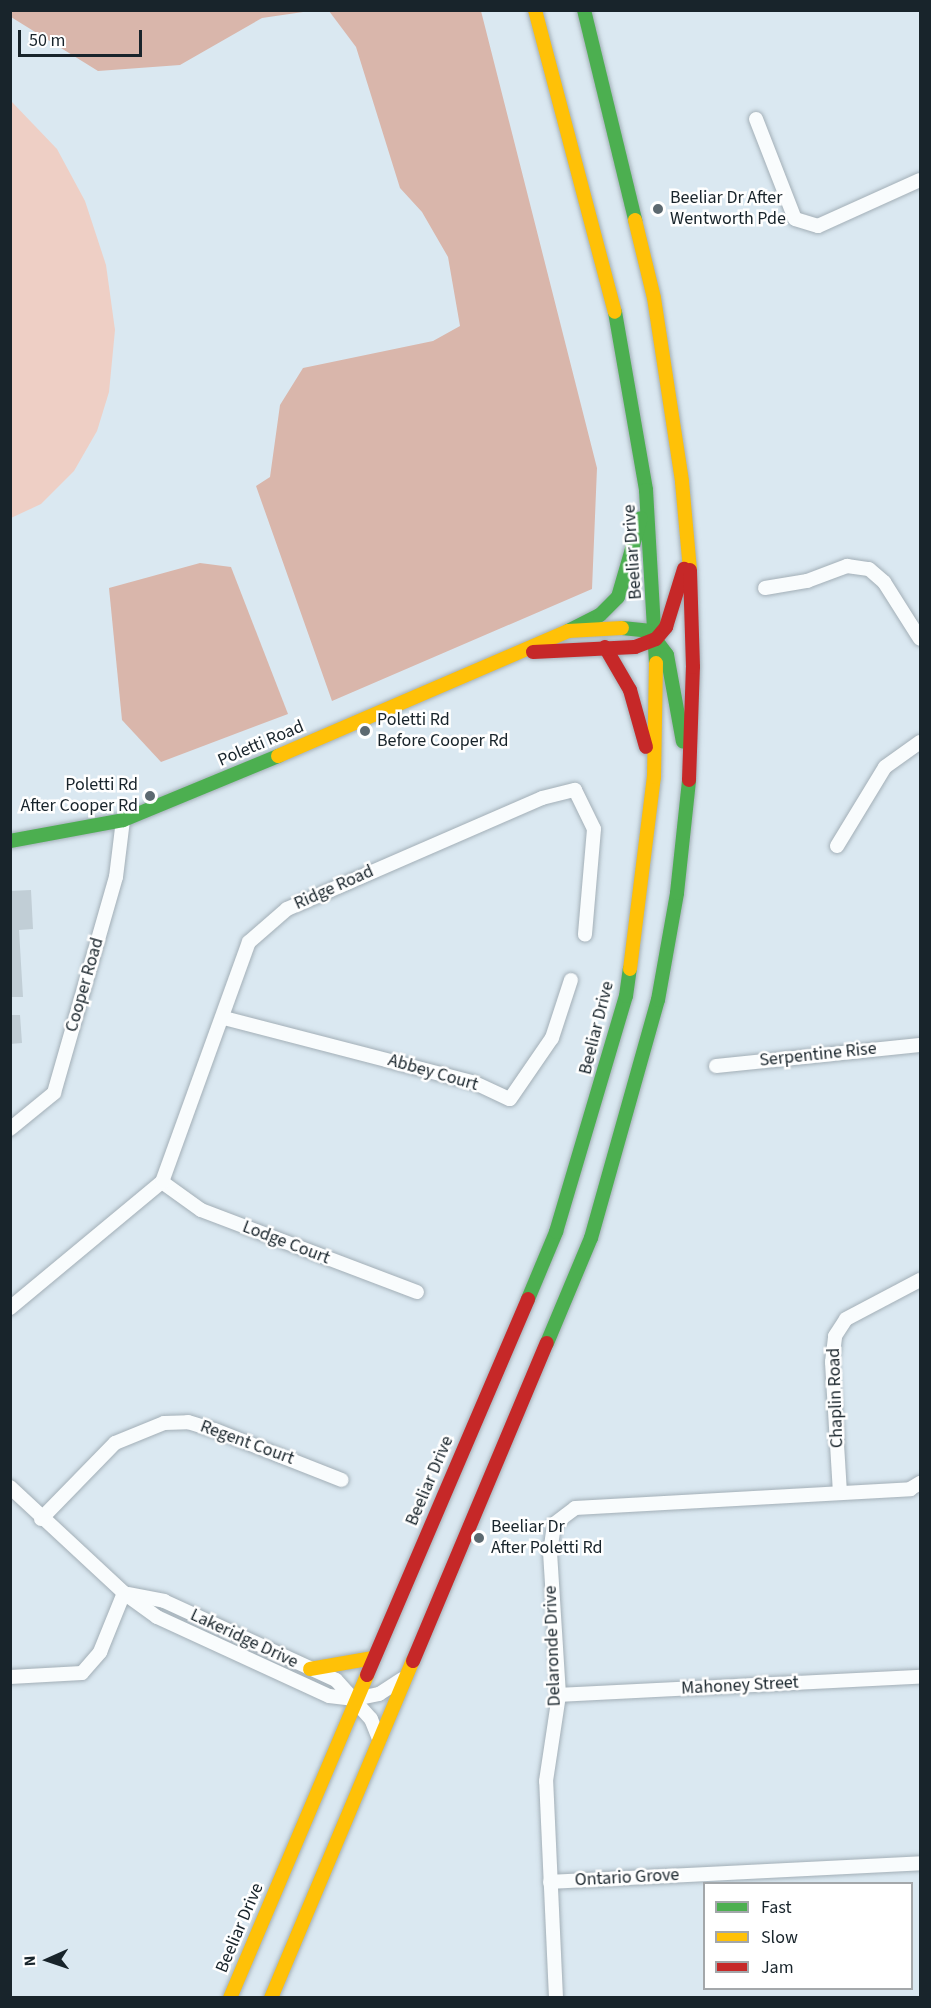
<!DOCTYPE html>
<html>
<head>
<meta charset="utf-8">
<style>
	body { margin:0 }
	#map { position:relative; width:931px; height:2008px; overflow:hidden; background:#dae8f1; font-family:"Source Sans 3",sans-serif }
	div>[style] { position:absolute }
	.green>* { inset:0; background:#eecfc5 }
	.forest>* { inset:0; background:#d9b6ab }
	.building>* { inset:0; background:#c1ced6 }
	.roads { filter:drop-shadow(0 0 2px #a3afb7) drop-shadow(0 0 2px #a3afb7) }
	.street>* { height:14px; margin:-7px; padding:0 7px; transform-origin:7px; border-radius:7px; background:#f9fcfd }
	.fast>* { height:14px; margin:-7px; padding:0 7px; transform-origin:7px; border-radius:7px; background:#4caf50 }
	.slow>* { height:14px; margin:-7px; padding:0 7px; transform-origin:7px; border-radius:7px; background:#ffc107 }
	.jam>* { height:14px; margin:-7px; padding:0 7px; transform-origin:7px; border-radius:7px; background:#c62828 }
	.dots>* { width:16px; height:16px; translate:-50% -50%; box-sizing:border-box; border:3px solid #fff; border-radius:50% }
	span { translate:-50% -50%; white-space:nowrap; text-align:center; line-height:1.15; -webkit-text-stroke:5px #fff; paint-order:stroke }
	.poi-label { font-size:18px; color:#18242b }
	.left { translate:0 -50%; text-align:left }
	.right { translate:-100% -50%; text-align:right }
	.street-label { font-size:18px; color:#18242b }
	.frame { position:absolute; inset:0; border:12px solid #18242b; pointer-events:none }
	.legend { position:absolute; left:703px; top:1882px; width:210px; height:108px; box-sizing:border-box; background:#fff; border:2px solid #a3a7aa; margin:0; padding:8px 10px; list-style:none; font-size:18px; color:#18242b }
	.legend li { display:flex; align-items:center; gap:12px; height:30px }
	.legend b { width:30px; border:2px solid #a3a7aa }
	.north { position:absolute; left:18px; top:1930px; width:60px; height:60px; -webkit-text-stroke:4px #fff; paint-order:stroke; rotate:267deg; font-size:16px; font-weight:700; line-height:24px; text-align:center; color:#18242b }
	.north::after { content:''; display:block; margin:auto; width:21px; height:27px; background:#18242b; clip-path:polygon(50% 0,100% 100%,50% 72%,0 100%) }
	.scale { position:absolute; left:18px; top:30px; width:124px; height:27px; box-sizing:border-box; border:3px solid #18242b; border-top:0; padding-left:8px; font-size:18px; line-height:21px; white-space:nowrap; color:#18242b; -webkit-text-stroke:4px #fff; paint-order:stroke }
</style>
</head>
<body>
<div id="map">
	<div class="green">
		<i style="clip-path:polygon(11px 101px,57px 149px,85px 201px,106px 265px,115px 330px,109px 392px,97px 431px,74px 471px,41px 504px,11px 518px)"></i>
	</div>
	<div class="forest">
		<i style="clip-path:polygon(10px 11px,11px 10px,310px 11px,262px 18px,180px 65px,98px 71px,11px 17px)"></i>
		<i style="clip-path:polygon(329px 11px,481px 11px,597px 468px,592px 589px,332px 701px,256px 486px,270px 477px,280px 405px,303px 368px,433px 341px,460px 326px,448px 257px,422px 212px,400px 188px,356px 47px)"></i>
		<i style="clip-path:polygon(200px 563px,231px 567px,288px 714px,161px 762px,122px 720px,109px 588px)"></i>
	</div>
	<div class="building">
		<i style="clip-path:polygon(31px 890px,33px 929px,19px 930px,23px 997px,10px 997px,10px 891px)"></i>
		<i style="clip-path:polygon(10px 1015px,20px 1015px,22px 1043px,10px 1044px)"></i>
	</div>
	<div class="roads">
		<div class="street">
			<i style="left:756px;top:119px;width:107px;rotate:68.7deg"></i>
			<i style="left:795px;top:219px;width:24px;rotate:17deg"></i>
			<i style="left:818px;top:226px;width:112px;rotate:-24.3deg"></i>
			<i style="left:765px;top:588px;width:43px;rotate:-9.5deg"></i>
			<i style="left:807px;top:581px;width:43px;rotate:-20.6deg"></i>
			<i style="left:847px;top:566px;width:22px;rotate:8deg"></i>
			<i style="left:869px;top:569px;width:20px;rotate:41deg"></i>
			<i style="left:884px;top:582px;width:67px;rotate:57.7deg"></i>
			<i style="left:837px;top:846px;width:92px;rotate:-58.7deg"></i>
			<i style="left:885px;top:767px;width:43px;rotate:-35.5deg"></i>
			<i style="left:224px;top:1018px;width:259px;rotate:14.5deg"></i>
			<i style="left:475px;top:1083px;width:38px;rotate:25deg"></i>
			<i style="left:510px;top:1099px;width:74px;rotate:-55.5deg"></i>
			<i style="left:552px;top:1038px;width:61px;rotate:-71.9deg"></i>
			<i style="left:716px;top:1066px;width:205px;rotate:-5.9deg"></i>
			<i style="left:10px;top:1129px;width:57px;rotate:-39.3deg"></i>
			<i style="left:54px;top:1093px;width:225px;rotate:-74deg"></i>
			<i style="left:116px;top:877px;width:57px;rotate:-83deg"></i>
			<i style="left:162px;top:1182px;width:48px;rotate:35.7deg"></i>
			<i style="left:201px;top:1210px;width:231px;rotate:20.8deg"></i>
			<i style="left:10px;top:1308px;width:197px;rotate:-39.7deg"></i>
			<i style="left:162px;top:1182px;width:255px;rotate:-70.1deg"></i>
			<i style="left:249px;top:942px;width:50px;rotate:-41deg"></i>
			<i style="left:287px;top:909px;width:278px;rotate:-23.5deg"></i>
			<i style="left:542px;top:798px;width:34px;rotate:-14deg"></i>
			<i style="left:575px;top:790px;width:43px;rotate:64deg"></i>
			<i style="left:594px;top:829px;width:106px;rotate:94.9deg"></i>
			<i style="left:10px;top:1487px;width:156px;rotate:42.9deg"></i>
			<i style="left:124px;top:1593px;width:41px;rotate:36deg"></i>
			<i style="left:157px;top:1617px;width:189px;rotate:24.7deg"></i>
			<i style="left:329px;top:1696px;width:26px;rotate:7deg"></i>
			<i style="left:355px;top:1699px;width:25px;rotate:-12deg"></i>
			<i style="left:379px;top:1694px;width:27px;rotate:-33deg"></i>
			<i style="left:840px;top:1493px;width:131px;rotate:-93.5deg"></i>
			<i style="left:832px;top:1362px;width:26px;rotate:-83deg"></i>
			<i style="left:835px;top:1336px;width:20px;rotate:-57deg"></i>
			<i style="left:846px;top:1319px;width:84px;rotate:-27.8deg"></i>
			<i style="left:41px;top:1519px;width:106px;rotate:-45.8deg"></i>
			<i style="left:115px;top:1443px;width:53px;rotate:-22.2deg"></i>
			<i style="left:164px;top:1423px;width:24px;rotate:-2deg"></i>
			<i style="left:188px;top:1422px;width:28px;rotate:17deg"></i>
			<i style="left:215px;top:1430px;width:136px;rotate:21.5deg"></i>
			<i style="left:129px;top:1594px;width:36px;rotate:11deg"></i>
			<i style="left:164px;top:1601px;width:189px;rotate:24.7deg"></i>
			<i style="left:336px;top:1680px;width:52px;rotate:48.1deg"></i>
			<i style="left:371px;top:1719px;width:22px;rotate:68deg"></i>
			<i style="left:10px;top:1677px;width:72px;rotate:-3.2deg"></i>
			<i style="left:82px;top:1673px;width:28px;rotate:-49deg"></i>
			<i style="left:100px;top:1652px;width:64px;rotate:-67.9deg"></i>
			<i style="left:559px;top:1695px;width:361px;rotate:-2.9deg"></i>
			<i style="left:550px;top:1882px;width:370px;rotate:-2.9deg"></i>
			<i style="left:556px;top:1998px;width:217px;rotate:-92.6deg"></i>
			<i style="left:546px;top:1781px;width:87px;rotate:-81.4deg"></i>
			<i style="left:559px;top:1695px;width:142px;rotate:-93.6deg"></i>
			<i style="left:550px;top:1553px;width:29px;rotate:-82deg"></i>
			<i style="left:554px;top:1524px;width:26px;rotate:-37deg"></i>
			<i style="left:575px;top:1508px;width:336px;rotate:-3.2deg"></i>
			<i style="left:910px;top:1489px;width:12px;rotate:-31deg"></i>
		</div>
		<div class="fast">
			<i style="left:584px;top:10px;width:216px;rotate:76.3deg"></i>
			<i style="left:615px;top:312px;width:181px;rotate:80.1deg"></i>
			<i style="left:646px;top:490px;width:173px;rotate:86.7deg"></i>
			<i style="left:622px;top:628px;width:27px;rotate:6deg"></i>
			<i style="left:649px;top:631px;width:30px;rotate:53deg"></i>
			<i style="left:667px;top:655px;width:88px;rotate:79.6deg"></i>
			<i style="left:568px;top:631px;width:36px;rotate:-27deg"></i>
			<i style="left:600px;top:615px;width:25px;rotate:-45deg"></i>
			<i style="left:618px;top:597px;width:82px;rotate:-73.8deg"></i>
			<i style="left:10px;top:841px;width:115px;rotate:-10.5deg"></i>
			<i style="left:123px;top:820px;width:168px;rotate:-22.4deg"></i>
			<i style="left:528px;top:1299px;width:73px;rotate:-67.3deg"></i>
			<i style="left:556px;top:1232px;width:246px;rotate:-73.5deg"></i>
			<i style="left:626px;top:996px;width:27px;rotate:-82deg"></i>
			<i style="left:547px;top:1343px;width:114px;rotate:-67.3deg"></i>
			<i style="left:591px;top:1238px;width:247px;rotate:-74.3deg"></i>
			<i style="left:658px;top:1000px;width:109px;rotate:-79.9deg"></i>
			<i style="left:677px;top:893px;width:114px;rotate:-83.9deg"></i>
		</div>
		<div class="slow">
			<i style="left:535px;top:10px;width:312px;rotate:75.2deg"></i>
			<i style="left:635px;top:220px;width:80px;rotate:76.3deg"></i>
			<i style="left:654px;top:298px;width:186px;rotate:81.3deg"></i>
			<i style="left:682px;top:482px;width:88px;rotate:84.8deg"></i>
			<i style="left:278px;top:756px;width:316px;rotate:-23.3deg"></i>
			<i style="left:568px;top:631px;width:54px;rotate:-3.2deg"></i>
			<i style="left:630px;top:969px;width:193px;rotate:-82.9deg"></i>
			<i style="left:654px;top:777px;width:114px;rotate:-89deg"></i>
			<i style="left:310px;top:1669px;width:64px;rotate:-9.9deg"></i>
			<i style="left:230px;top:1998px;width:351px;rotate:-67deg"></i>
			<i style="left:271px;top:1998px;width:366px;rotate:-67.2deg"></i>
		</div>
		<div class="jam">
			<i style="left:605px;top:647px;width:50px;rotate:59.8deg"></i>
			<i style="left:630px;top:690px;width:59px;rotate:74.3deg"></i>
			<i style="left:533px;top:652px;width:102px;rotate:-2.8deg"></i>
			<i style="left:635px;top:647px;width:22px;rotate:-21deg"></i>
			<i style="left:656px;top:639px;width:16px;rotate:-50deg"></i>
			<i style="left:666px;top:627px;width:61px;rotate:-72.8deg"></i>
			<i style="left:689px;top:780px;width:113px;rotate:-88deg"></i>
			<i style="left:693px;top:667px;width:97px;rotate:-91.8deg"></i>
			<i style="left:413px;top:1661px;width:345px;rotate:-67.2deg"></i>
			<i style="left:367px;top:1675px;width:409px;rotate:-66.8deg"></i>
		</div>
	</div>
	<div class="dots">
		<i style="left:658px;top:209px;background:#5c6970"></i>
		<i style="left:365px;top:731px;background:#5c6970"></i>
		<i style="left:150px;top:796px;background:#5c6970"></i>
		<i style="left:479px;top:1538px;background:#5c6970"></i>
	</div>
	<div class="poi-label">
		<span class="left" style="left:670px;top:209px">Beeliar Dr After<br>Wentworth Pde</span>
		<span class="left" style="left:377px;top:731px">Poletti Rd<br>Before Cooper Rd</span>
		<span class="right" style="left:138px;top:796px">Poletti Rd<br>After Cooper Rd</span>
		<span class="left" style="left:491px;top:1538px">Beeliar Dr<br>After Poletti Rd</span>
	</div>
	<div class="street-label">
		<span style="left:633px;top:552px;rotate:-94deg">Beeliar Drive</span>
		<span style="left:261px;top:744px;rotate:-23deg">Poletti Road</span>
		<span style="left:334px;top:888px;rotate:-24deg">Ridge Road</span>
		<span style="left:85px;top:985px;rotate:-74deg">Cooper Road</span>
		<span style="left:597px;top:1028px;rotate:-76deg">Beeliar Drive</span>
		<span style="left:818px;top:1055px;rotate:-6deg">Serpentine Rise</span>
		<span style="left:433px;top:1073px;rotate:16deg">Abbey Court</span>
		<span style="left:286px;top:1243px;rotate:21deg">Lodge Court</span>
		<span style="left:836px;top:1398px;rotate:-92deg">Chaplin Road</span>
		<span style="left:247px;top:1443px;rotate:20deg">Regent Court</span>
		<span style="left:430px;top:1481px;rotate:-67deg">Beeliar Drive</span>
		<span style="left:244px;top:1639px;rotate:25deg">Lakeridge Drive</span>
		<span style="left:553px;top:1646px;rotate:-92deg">Delaronde Drive</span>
		<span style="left:740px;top:1686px;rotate:-3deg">Mahoney Street</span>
		<span style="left:627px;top:1878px;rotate:-3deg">Ontario Grove</span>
		<span style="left:240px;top:1928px;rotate:-67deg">Beeliar Drive</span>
	</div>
	<div class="frame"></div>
	<ul class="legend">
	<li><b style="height:8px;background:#4caf50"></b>Fast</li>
	<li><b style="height:8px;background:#ffc107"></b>Slow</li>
	<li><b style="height:8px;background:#c62828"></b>Jam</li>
	</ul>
	<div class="north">N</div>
	<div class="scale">50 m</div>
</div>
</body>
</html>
